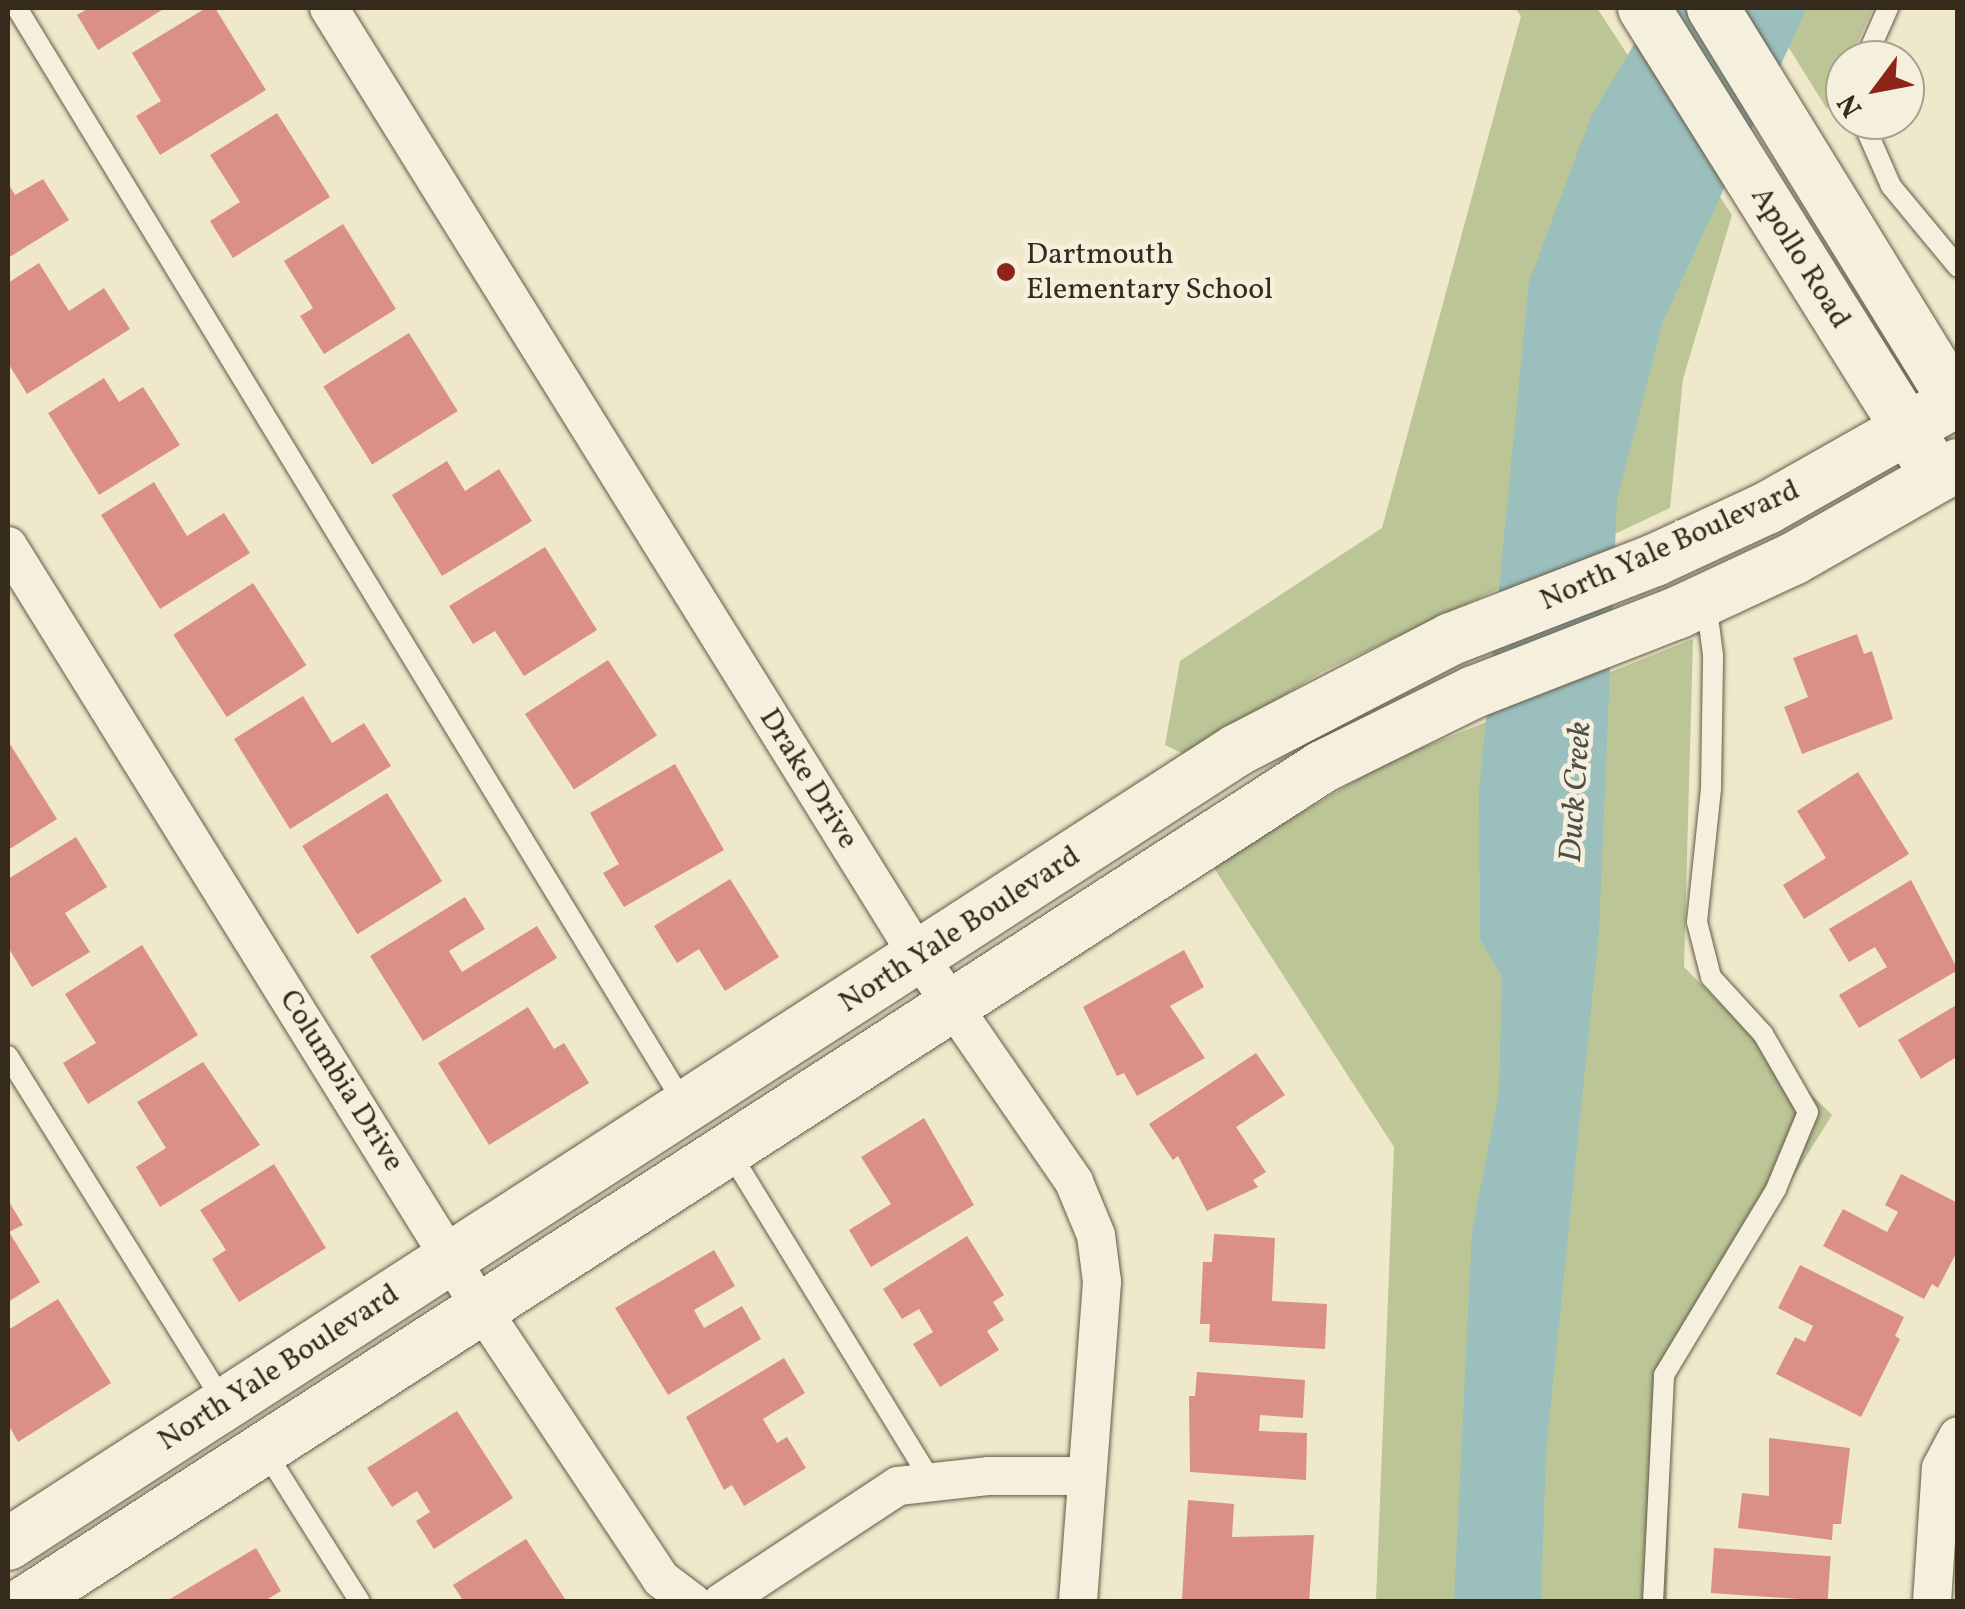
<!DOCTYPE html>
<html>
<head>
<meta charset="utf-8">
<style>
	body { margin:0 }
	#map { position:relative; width:1965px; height:1609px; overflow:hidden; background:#f0e8cb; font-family:Vollkorn,serif }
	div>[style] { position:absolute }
	.green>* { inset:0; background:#bbc596 }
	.water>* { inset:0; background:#9bbfbd }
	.building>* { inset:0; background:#db9085; transform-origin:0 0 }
	.roads { filter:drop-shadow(0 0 2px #645a48) drop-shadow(0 0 2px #645a48) }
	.lane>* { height:20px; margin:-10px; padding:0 10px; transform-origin:10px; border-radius:10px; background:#f5f0dd }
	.street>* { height:38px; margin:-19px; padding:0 19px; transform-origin:19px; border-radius:19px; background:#f5f0dd }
	.secondary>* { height:52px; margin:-26px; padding:0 26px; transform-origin:26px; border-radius:26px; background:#f5f0dd }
	.dots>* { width:28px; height:28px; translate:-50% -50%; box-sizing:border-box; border:5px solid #f5f0dd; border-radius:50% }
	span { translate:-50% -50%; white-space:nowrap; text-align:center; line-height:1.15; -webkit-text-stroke:9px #f5f0dd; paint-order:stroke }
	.poi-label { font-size:30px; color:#362a1d }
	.left { translate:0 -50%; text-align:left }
	.street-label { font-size:30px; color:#362a1d }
	.water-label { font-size:32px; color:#4f4f45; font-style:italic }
	.frame { position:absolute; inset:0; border:10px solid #362a1d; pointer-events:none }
	.north { position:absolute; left:1825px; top:40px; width:100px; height:100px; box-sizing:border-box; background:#f5f0dd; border:2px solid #a9a190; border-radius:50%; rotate:238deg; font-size:28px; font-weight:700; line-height:40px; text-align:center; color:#362a1d }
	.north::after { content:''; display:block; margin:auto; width:35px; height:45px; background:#8f2418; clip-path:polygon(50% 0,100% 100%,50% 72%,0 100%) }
</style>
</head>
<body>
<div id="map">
	<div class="green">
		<i style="clip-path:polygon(1515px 8px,1597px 8px,1732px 215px,1683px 379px,1670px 508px,1322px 672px,1186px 755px,1165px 745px,1180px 661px,1382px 528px,1521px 16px)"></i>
		<i style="clip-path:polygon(1764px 8px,1873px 8px,1827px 109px)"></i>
		<i style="clip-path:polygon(1693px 639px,1684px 967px,1832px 1115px,1672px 1372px,1667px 1601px,1376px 1601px,1394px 1147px,1212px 865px,1389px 761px)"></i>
	</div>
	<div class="water">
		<i style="clip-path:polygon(1656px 8px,1807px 8px,1663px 321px,1617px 500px,1599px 932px,1546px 1451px,1541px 1601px,1454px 1602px,1472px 1231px,1499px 1093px,1502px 977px,1480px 939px,1479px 792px,1529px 282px,1592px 114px)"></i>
	</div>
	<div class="building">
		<i style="clip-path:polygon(89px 8px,165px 8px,98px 50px,77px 15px)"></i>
		<i style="clip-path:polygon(206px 8px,215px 8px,266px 90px,160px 155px,136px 116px,161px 101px,132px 53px)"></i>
		<i style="clip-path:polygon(277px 113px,330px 197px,233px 258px,210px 221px,240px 202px,210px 155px)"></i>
		<i style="clip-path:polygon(43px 179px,69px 220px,8px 258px,8px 183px,15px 195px)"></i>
		<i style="clip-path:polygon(343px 224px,396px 309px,324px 354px,300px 316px,313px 308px,284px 261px)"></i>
		<i style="clip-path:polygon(39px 263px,69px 311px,104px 288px,130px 329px,27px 394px,8px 363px,8px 283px)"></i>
		<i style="left:409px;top:333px;width:92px;height:101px;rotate:58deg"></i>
		<i style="clip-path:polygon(104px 378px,119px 402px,143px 387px,180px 445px,99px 495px,48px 413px)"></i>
		<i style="clip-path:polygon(447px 461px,465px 491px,499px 469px,532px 521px,442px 576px,392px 495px)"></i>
		<i style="clip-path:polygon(154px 482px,187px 536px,224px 513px,250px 553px,160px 609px,101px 515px)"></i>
		<i style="clip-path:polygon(545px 547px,597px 630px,524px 676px,495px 631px,473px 644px,449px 606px)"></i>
		<i style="left:253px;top:583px;width:98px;height:95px;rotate:57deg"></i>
		<i style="clip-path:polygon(1857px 634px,1864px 654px,1872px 651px,1893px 719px,1802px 754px,1784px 707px,1808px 697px,1793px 658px)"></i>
		<i style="left:608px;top:660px;width:90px;height:99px;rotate:57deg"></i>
		<i style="clip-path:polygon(303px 696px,332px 743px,364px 723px,391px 766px,290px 829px,234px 739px)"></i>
		<i style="clip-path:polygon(8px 741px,57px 819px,8px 850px)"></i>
		<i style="clip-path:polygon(675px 764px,724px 850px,624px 907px,603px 873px,619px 864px,590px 813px)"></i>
		<i style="clip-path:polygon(1858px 772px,1909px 854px,1804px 919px,1783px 885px,1826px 858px,1797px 811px)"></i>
		<i style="left:387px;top:793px;width:104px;height:100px;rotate:58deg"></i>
		<i style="clip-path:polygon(76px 837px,107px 887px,65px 913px,90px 952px,32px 987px,8px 947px,8px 879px)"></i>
		<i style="clip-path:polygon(730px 879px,779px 957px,725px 991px,699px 949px,677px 963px,654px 926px)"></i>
		<i style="clip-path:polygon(1911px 880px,1958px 970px,1859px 1028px,1839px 995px,1887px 967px,1875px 947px,1849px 962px,1829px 929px)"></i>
		<i style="clip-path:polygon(465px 897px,485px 929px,449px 951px,462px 972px,537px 926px,557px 958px,423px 1041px,370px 956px)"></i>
		<i style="clip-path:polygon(142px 945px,198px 1035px,88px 1104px,63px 1063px,96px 1043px,65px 994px)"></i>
		<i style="clip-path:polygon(1184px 950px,1204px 987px,1170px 1006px,1205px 1058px,1137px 1096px,1124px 1073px,1117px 1076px,1083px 1007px)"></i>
		<i style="clip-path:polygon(1958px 1004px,1958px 1056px,1921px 1079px,1898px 1040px)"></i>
		<i style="clip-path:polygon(528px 1007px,554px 1049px,564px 1043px,589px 1083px,489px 1145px,438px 1063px)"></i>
		<i style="clip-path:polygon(1256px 1053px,1285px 1095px,1236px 1127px,1266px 1172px,1253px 1180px,1258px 1187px,1207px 1211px,1178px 1156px,1173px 1160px,1149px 1124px)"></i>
		<i style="clip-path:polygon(203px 1062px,260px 1145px,160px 1207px,136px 1167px,166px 1148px,137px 1102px)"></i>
		<i style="clip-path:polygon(924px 1118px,974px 1205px,871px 1267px,849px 1230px,891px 1204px,861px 1157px)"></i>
		<i style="clip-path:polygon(274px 1164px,326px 1248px,239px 1302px,212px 1259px,226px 1250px,200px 1210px)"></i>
		<i style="clip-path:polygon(1901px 1174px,1958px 1203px,1958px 1250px,1938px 1288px,1932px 1284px,1924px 1299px,1823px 1246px,1843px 1209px,1887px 1232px,1898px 1212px,1885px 1205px)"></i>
		<i style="clip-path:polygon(8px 1200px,23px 1225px,9px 1232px,40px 1282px,8px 1302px)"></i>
		<i style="clip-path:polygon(1214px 1234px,1275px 1238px,1272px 1301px,1327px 1304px,1325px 1349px,1209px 1342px,1210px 1324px,1200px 1324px,1203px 1262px,1212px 1262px)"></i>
		<i style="clip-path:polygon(967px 1236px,1004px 1295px,993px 1302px,1004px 1320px,987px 1331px,999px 1350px,940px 1387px,913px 1344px,933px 1332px,919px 1309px,902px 1319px,883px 1289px)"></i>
		<i style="clip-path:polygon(714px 1250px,735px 1286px,694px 1310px,704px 1328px,742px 1306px,761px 1339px,668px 1395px,615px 1308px)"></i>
		<i style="clip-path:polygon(1800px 1265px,1904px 1317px,1895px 1336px,1900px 1339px,1861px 1417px,1776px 1374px,1795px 1337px,1805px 1342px,1813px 1326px,1778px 1308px)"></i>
		<i style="clip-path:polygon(58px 1299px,111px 1383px,18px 1442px,8px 1424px,8px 1330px)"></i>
		<i style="clip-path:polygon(784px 1358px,805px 1393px,763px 1419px,777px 1443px,787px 1437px,806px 1468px,744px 1506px,732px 1485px,724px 1490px,686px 1417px)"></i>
		<i style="clip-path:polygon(1197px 1372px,1305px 1380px,1303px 1418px,1260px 1415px,1259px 1431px,1307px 1433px,1306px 1480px,1190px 1472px,1189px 1396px,1195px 1396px)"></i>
		<i style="clip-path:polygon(457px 1411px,513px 1498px,434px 1549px,416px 1521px,430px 1512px,417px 1491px,392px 1507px,367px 1468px)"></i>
		<i style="clip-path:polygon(1769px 1438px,1850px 1448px,1841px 1524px,1833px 1524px,1832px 1540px,1738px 1528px,1742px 1493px,1769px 1496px)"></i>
		<i style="clip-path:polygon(1188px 1500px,1234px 1504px,1232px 1537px,1314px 1535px,1309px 1602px,1182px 1599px)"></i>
		<i style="clip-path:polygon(526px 1539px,567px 1602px,464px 1602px,453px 1585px)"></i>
		<i style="clip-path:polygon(256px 1548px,281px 1591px,263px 1602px,165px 1602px)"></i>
		<i style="left:1714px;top:1548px;width:117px;height:45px;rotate:4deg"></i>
	</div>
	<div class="roads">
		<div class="lane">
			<i style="left:17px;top:8px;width:1287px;rotate:58.67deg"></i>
			<i style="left:1865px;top:60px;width:57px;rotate:-66.1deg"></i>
			<i style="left:1862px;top:120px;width:72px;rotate:66.3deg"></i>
			<i style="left:1891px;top:186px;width:105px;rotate:50.4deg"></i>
			<i style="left:8px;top:1056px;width:407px;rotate:58.1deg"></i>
			<i style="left:729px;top:1151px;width:388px;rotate:58.5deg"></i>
			<i style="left:265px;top:1451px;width:178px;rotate:57.8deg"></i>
			<i style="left:1653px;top:1602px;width:227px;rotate:-87.2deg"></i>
			<i style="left:1664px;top:1375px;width:217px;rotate:-58.9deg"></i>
			<i style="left:1776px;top:1189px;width:83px;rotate:-67.4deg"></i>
			<i style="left:1808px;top:1112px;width:90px;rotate:-120deg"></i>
			<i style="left:1763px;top:1034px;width:77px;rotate:-132.4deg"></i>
			<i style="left:1711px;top:977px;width:57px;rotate:-104.3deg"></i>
			<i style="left:1697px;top:922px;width:135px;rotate:-84deg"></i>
			<i style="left:1711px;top:788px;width:133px;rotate:-89.1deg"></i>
			<i style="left:1713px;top:655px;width:54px;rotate:-97.4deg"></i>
		</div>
		<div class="street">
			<i style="left:329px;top:8px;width:1117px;rotate:58.13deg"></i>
			<i style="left:919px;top:957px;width:273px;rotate:55.4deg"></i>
			<i style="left:1074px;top:1182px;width:57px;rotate:67.5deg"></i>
			<i style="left:1096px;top:1235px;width:47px;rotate:82.7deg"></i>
			<i style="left:1102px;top:1282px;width:321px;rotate:94.3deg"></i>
			<i style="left:8px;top:546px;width:897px;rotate:58.17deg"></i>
			<i style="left:481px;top:1308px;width:325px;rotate:56.4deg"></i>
			<i style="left:661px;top:1579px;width:39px;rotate:37deg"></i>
			<i style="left:722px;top:1602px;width:211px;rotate:-33.4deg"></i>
			<i style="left:898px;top:1486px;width:92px;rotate:-6.3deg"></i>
			<i style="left:989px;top:1476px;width:98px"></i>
			<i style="left:1932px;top:1602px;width:134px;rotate:-86.2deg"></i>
			<i style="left:1941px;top:1468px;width:36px;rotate:-62deg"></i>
		</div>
		<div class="secondary">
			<i style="left:1644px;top:8px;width:533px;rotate:57.95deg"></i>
			<i style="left:1713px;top:8px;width:467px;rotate:58.4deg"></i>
			<i style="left:8px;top:1544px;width:1463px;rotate:-32.86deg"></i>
			<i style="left:1237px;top:750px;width:241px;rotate:-27.4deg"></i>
			<i style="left:1451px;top:639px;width:219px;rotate:-21.2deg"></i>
			<i style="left:1655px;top:560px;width:123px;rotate:-24.9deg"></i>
			<i style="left:1767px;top:508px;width:219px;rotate:-29.5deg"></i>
			<i style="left:26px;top:1602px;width:1542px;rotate:-32.79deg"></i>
			<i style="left:1322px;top:767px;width:169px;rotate:-26.3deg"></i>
			<i style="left:1474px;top:692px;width:218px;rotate:-21.3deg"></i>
			<i style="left:1677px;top:613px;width:128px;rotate:-25deg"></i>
			<i style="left:1793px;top:559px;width:190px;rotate:-29.7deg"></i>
		</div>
	</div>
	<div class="dots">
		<i style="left:1006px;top:272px;background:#8f2418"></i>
	</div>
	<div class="poi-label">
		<span class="left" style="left:1026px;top:272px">Dartmouth<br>Elementary School</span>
	</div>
	<div class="street-label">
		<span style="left:1800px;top:258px;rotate:58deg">Apollo Road</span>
		<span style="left:1670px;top:546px;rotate:-24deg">North Yale Boulevard</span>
		<span style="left:808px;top:779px;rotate:58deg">Drake Drive</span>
		<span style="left:960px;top:930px;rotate:-33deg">North Yale Boulevard</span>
		<span style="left:341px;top:1081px;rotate:58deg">Columbia Drive</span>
		<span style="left:279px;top:1368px;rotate:-33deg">North Yale Boulevard</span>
	</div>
	<div class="water-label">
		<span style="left:1577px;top:792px;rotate:-86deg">Duck Creek</span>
	</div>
	<div class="frame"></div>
	<div class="north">N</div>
</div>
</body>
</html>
